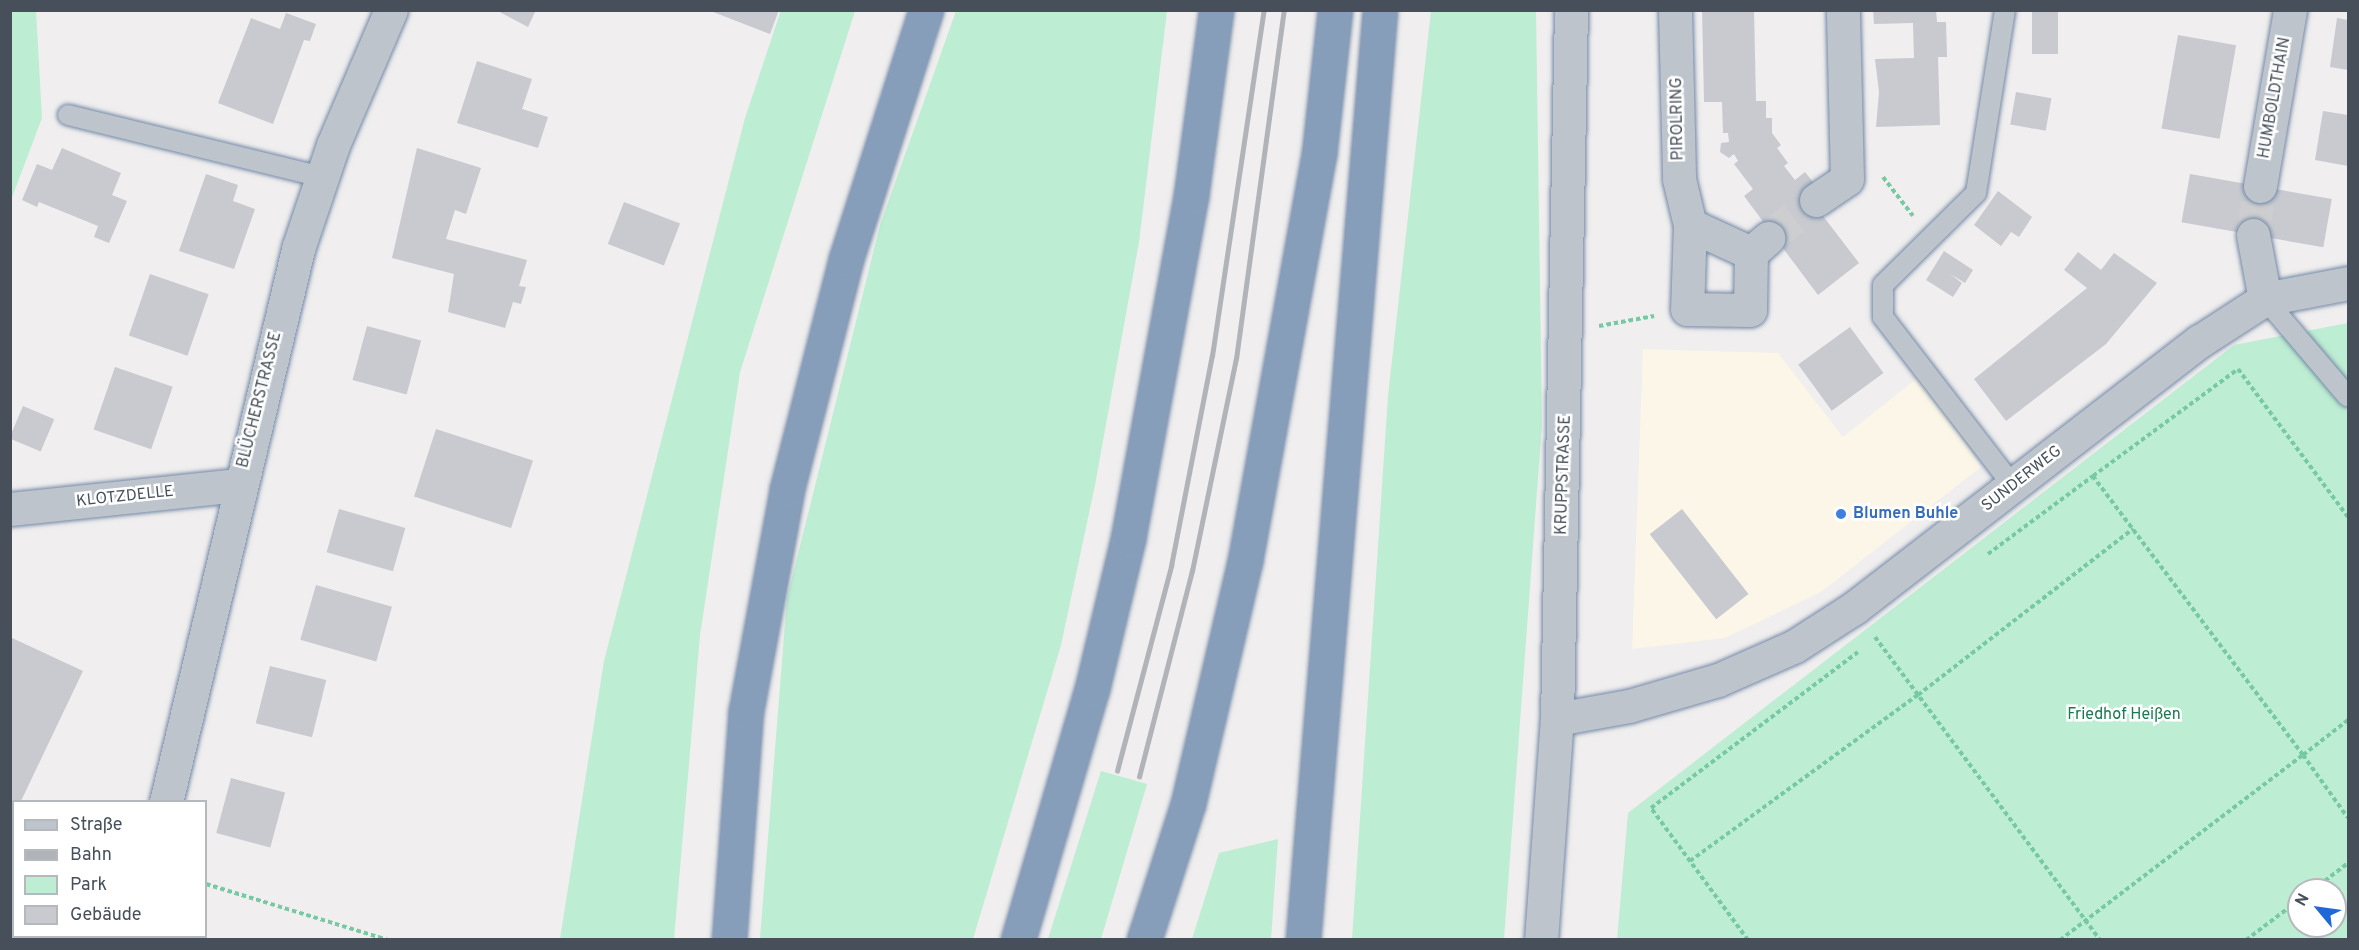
<!DOCTYPE html>
<html>
<head>
<meta charset="utf-8">
<style>
	body { margin:0 }
	#map { position:relative; width:2359px; height:950px; overflow:hidden; background:#f0eeee; font-family:Overpass,sans-serif }
	div>[style] { position:absolute }
	.commercial>* { inset:0; background:#fbf6e7 }
	.green>* { inset:0; background:#bdedd2 }
	.building>* { inset:0; background:#c8cad0; transform-origin:0 0 }
	.minor-tunnel>* { height:33px; margin-top:-16.5px; transform-origin:0; background:repeating-linear-gradient(90deg,#ceced0 0 33px,transparent 0 49px) }
	.path>* { height:4px; margin-top:-2px; transform-origin:0; background:repeating-linear-gradient(90deg,#77c9a4 0 4.5px,transparent 0 7.5px) }
	.roads { filter:drop-shadow(0 0 2px #7389a7) drop-shadow(0 0 2px #7389a7) }
	.service>* { height:20px; margin:-10px; padding:0 10px; transform-origin:10px; border-radius:10px; background:#bdc4cc }
	.minor>* { height:33px; margin:-16.5px; padding:0 16.5px; transform-origin:16.5px; border-radius:16.5px; background:#bdc4cc }
	.tertiary>* { height:33px; margin:-16.5px; padding:0 16.5px; transform-origin:16.5px; border-radius:16.5px; background:#bdc4cc }
	.motorway>* { height:33px; margin:-16.5px; padding:0 16.5px; transform-origin:16.5px; border-radius:16.5px; background:#879ebb }
	.rail>* { height:4.5px; margin:-2.25px; padding:0 2.25px; transform-origin:2.25px; border-radius:2.25px; background:#b0b3b8 }
	.dots>* { width:16px; height:16px; translate:-50% -50%; box-sizing:border-box; border:3px solid #fff; border-radius:50% }
	span { translate:-50% -50%; white-space:nowrap; text-align:center; line-height:1.15; -webkit-text-stroke:5px #fff; paint-order:stroke }
	.street-label { font-size:16px; color:#47505a }
	.shop-label { font-size:16px; color:#366cbe; font-weight:700 }
	.left { translate:0 -50%; text-align:left }
	.park-label { font-size:16px; color:#1a794e }
	.frame { position:absolute; inset:0; border:12px solid #47505a; pointer-events:none }
	.legend { position:absolute; left:12px; top:800px; width:195px; height:138px; box-sizing:border-box; background:#fff; border:2px solid #b5b9bd; margin:0; padding:8px 10px; list-style:none; font-size:18px; color:#47505a }
	.legend li { display:flex; align-items:center; gap:12px; height:30px }
	.legend b { width:30px; border:2px solid #b5b9bd }
	.north { position:absolute; left:2287px; top:878px; width:60px; height:60px; box-sizing:border-box; background:#fff; border:2px solid #b5b9bd; border-radius:50%; rotate:299deg; font-size:16px; font-weight:700; line-height:24px; text-align:center; color:#47505a }
	.north::after { content:''; display:block; margin:auto; width:21px; height:27px; background:#2068d8; clip-path:polygon(50% 0,100% 100%,50% 72%,0 100%) }
</style>
</head>
<body>
<div id="map">
	<div class="commercial">
		<i style="clip-path:polygon(1643px 349px,1778px 353px,1843px 437px,1920px 376px,1981px 467px,1821px 592px,1725px 638px,1632px 649px)"></i>
	</div>
	<div class="green">
		<i style="clip-path:polygon(11px 10px,36px 11px,42px 118px,11px 200px)"></i>
		<i style="clip-path:polygon(781px 10px,855px 11px,740px 372px,700px 635px,674px 939px,560px 939px,604px 661px,745px 118px)"></i>
		<i style="clip-path:polygon(956px 11px,1167px 11px,1139px 242px,1095px 485px,1061px 645px,973px 939px,760px 939px,787px 598px,880px 225px)"></i>
		<i style="clip-path:polygon(1431px 11px,1536px 11px,1542px 424px,1504px 939px,1352px 939px,1388px 396px)"></i>
		<i style="clip-path:polygon(evenodd,2348px 323px,2348px 939px,1617px 940px,1628px 813px,2234px 345px,2348px 323px,2299px 890px,2335px 890px,2335px 926px,2299px 926px,2299px 890px)"></i>
		<i style="clip-path:polygon(1101px 771px,1147px 784px,1101px 939px,1048px 939px)"></i>
		<i style="clip-path:polygon(1278px 839px,1271px 939px,1192px 939px,1219px 853px)"></i>
	</div>
	<div class="building">
		<i style="clip-path:polygon(496px 10px,536px 10px,528px 27px)"></i>
		<i style="clip-path:polygon(708px 10px,779px 10px,770px 34px)"></i>
		<i style="clip-path:polygon(1702px 10px,1754px 10px,1756px 101px,1766px 101px,1766px 118px,1772px 118px,1772px 133px,1781px 145px,1777px 148px,1788px 163px,1784px 166px,1795px 180px,1805px 172px,1817px 187px,1807px 195px,1859px 263px,1818px 295px,1744px 196px,1753px 189px,1734px 164px,1738px 161px,1734px 154px,1729px 158px,1720px 152px,1721px 143px,1729px 142px,1728px 133px,1723px 133px,1722px 102px,1704px 102px)"></i>
		<i style="clip-path:polygon(1873px 10px,1936px 10px,1937px 22px,1946px 22px,1947px 57px,1938px 57px,1940px 125px,1876px 127px,1879px 92px,1875px 59px,1914px 58px,1913px 23px,1874px 24px)"></i>
		<i style="left:2032px;top:10px;width:26px;height:44px"></i>
		<i style="clip-path:polygon(286px 13px,316px 24px,310px 41px,304px 40px,273px 124px,218px 103px,251px 18px,280px 29px)"></i>
		<i style="clip-path:polygon(2337px 18px,2348px 20px,2348px 70px,2330px 67px)"></i>
		<i style="left:2178px;top:35px;width:59px;height:95px;rotate:10deg"></i>
		<i style="clip-path:polygon(477px 61px,532px 79px,522px 109px,548px 117px,538px 148px,457px 123px)"></i>
		<i style="left:2016px;top:92px;width:36px;height:33px;rotate:10deg"></i>
		<i style="clip-path:polygon(2323px 111px,2348px 115px,2348px 166px,2315px 160px)"></i>
		<i style="clip-path:polygon(62px 148px,121px 173px,112px 195px,127px 201px,109px 243px,94px 237px,98px 226px,39px 202px,37px 207px,22px 200px,37px 164px,52px 170px)"></i>
		<i style="clip-path:polygon(417px 148px,481px 168px,466px 214px,455px 210px,446px 239px,527px 260px,519px 286px,526px 287px,521px 304px,513px 302px,505px 328px,448px 312px,454px 274px,392px 258px)"></i>
		<i style="clip-path:polygon(206px 174px,238px 185px,233px 201px,255px 209px,234px 269px,179px 251px)"></i>
		<i style="left:2190px;top:174px;width:144px;height:49px;rotate:10deg"></i>
		<i style="clip-path:polygon(1998px 191px,2032px 217px,2019px 237px,2011px 232px,2001px 246px,1974px 225px)"></i>
		<i style="left:624px;top:202px;width:60px;height:45px;rotate:21deg"></i>
		<i style="clip-path:polygon(1944px 251px,1973px 270px,1965px 283px,1950px 274px,1962px 283px,1953px 297px,1926px 280px)"></i>
		<i style="clip-path:polygon(2078px 252px,2101px 270px,2114px 253px,2157px 283px,2106px 344px,2006px 421px,1974px 379px,2087px 288px,2064px 270px)"></i>
		<i style="left:150px;top:274px;width:62px;height:65px;rotate:19deg"></i>
		<i style="left:367px;top:326px;width:56px;height:56px;rotate:15deg"></i>
		<i style="left:1850px;top:327px;width:57px;height:64px;rotate:54deg"></i>
		<i style="left:115px;top:367px;width:61px;height:66px;rotate:19deg"></i>
		<i style="left:23px;top:406px;width:34px;height:35px;rotate:23deg"></i>
		<i style="left:436px;top:429px;width:102px;height:71px;rotate:18deg"></i>
		<i style="left:339px;top:509px;width:69px;height:45px;rotate:16deg"></i>
		<i style="left:1682px;top:509px;width:108px;height:41px;rotate:52deg"></i>
		<i style="left:316px;top:585px;width:79px;height:57px;rotate:16deg"></i>
		<i style="clip-path:polygon(10px 637px,83px 671px,21px 801px,14px 801px,12px 819px)"></i>
		<i style="left:270px;top:666px;width:58px;height:59px;rotate:14deg"></i>
		<i style="left:231px;top:778px;width:56px;height:57px;rotate:15deg"></i>
	</div>
	<div class="minor-tunnel">
		<i style="left:2253px;top:235px;width:49px;rotate:-81.9deg"></i>
		<i style="left:1768px;top:238px;width:61px;rotate:-38.4deg"></i>
	</div>
	<div class="path">
		<i style="left:1883px;top:177px;width:49px;rotate:52.4deg"></i>
		<i style="left:1599px;top:326px;width:56px;rotate:-10.3deg"></i>
		<i style="left:1988px;top:554px;width:131px;rotate:-36.6deg"></i>
		<i style="left:1875px;top:637px;width:377px;rotate:53.4deg"></i>
		<i style="left:2348px;top:720px;width:57px;rotate:142.1deg"></i>
		<i style="left:2303px;top:755px;width:77px;rotate:54.5deg"></i>
		<i style="left:1690px;top:861px;width:282px;rotate:-36.1deg"></i>
		<i style="left:1918px;top:695px;width:272px;rotate:-37.7deg"></i>
		<i style="left:206px;top:884px;width:190px;rotate:17.1deg"></i>
		<i style="left:2313px;top:890px;width:44px;rotate:-37.6deg"></i>
		<i style="left:1748px;top:940px;width:164px;rotate:-126.3deg"></i>
		<i style="left:1651px;top:808px;width:259px;rotate:-37deg"></i>
		<i style="left:2060px;top:940px;width:305px;rotate:-37.3deg"></i>
		<i style="left:2303px;top:755px;width:349px;rotate:-127deg"></i>
		<i style="left:2093px;top:476px;width:180px;rotate:-36.4deg"></i>
		<i style="left:2238px;top:369px;width:184px;rotate:53.4deg"></i>
		<i style="left:2246px;top:940px;width:66px;rotate:-37deg"></i>
	</div>
	<div class="roads">
		<div class="service">
			<i style="left:2005px;top:10px;width:185px;rotate:99deg"></i>
			<i style="left:1976px;top:193px;width:131px;rotate:135.3deg"></i>
			<i style="left:1883px;top:285px;width:32px;rotate:90deg"></i>
			<i style="left:1883px;top:317px;width:213px;rotate:52.4deg"></i>
			<i style="left:68px;top:115px;width:261px;rotate:13.7deg"></i>
			<i style="left:2265px;top:299px;width:128px;rotate:49.7deg"></i>
		</div>
		<div class="minor">
			<i style="left:1675px;top:10px;width:169px;rotate:88.6deg"></i>
			<i style="left:1679px;top:179px;width:47px;rotate:76.6deg"></i>
			<i style="left:1690px;top:225px;width:84px;rotate:92deg"></i>
			<i style="left:1687px;top:309px;width:63px;rotate:0.9deg"></i>
			<i style="left:1750px;top:310px;width:57px;rotate:-89deg"></i>
			<i style="left:1751px;top:253px;width:23px;rotate:-41deg"></i>
			<i style="left:2260px;top:186px;width:179px;rotate:-80.3deg"></i>
			<i style="left:1816px;top:200px;width:37px;rotate:-34deg"></i>
			<i style="left:1847px;top:179px;width:169px;rotate:-91.4deg"></i>
			<i style="left:1690px;top:225px;width:67px;rotate:24.7deg"></i>
			<i style="left:2253px;top:235px;width:65px;rotate:79.4deg"></i>
			<i style="left:10px;top:509px;width:230px;rotate:-6deg"></i>
			<i style="left:1557px;top:719px;width:73px;rotate:-10.2deg"></i>
			<i style="left:1629px;top:706px;width:93px;rotate:-16.3deg"></i>
			<i style="left:1718px;top:680px;width:84px;rotate:-23.8deg"></i>
			<i style="left:1795px;top:646px;width:70px;rotate:-32.8deg"></i>
			<i style="left:1854px;top:608px;width:437px;rotate:-37.7deg"></i>
			<i style="left:2200px;top:341px;width:77px;rotate:-32.9deg"></i>
			<i style="left:2265px;top:299px;width:85px;rotate:-10.9deg"></i>
			<i style="left:166px;top:802px;width:569px;rotate:-76.57deg"></i>
			<i style="left:298px;top:249px;width:110px;rotate:-71.4deg"></i>
			<i style="left:333px;top:145px;width:147px;rotate:-66.8deg"></i>
			<i style="left:135px;top:940px;width:4px;rotate:-76deg"></i>
		</div>
		<div class="tertiary">
			<i style="left:1541px;top:940px;width:222px;rotate:-85.9deg"></i>
			<i style="left:1557px;top:719px;width:709px;rotate:-88.87deg"></i>
		</div>
		<div class="motorway">
			<i style="left:729px;top:940px;width:230px;rotate:-85.8deg"></i>
			<i style="left:746px;top:711px;width:226px;rotate:-79.5deg"></i>
			<i style="left:787px;top:489px;width:237px;rotate:-75.6deg"></i>
			<i style="left:846px;top:259px;width:262px;rotate:-72.2deg"></i>
			<i style="left:1018px;top:940px;width:262px;rotate:-73.6deg"></i>
			<i style="left:1092px;top:689px;width:154px;rotate:-76.5deg"></i>
			<i style="left:1128px;top:539px;width:349px;rotate:-79.6deg"></i>
			<i style="left:1191px;top:196px;width:188px;rotate:-82.3deg"></i>
			<i style="left:1144px;top:940px;width:143px;rotate:-72.1deg"></i>
			<i style="left:1188px;top:804px;width:250px;rotate:-76.8deg"></i>
			<i style="left:1245px;top:561px;width:413px;rotate:-79.7deg"></i>
			<i style="left:1319px;top:155px;width:146px;rotate:-83.7deg"></i>
			<i style="left:1303px;top:940px;width:933px;rotate:-85.27deg"></i>
		</div>
	</div>
	<div class="rail">
		<i style="left:1117px;top:771px;width:212px;rotate:-75.2deg"></i>
		<i style="left:1171px;top:566px;width:214px;rotate:-79deg"></i>
		<i style="left:1212px;top:356px;width:350px;rotate:-81.5deg"></i>
		<i style="left:1139px;top:777px;width:213px;rotate:-75.6deg"></i>
		<i style="left:1192px;top:571px;width:217px;rotate:-78.3deg"></i>
		<i style="left:1236px;top:359px;width:352px;rotate:-82.2deg"></i>
	</div>
	<div class="dots">
		<i style="left:1841px;top:514px;background:#3f7fe0"></i>
	</div>
	<div class="street-label">
		<span style="left:2275px;top:98px;rotate:-80deg">HUMBOLDTHAIN</span>
		<span style="left:1678px;top:119px;rotate:-91deg">PIROLRING</span>
		<span style="left:260px;top:400px;rotate:-76deg">BLÜCHERSTRASSE</span>
		<span style="left:1564px;top:475px;rotate:-88deg">KRUPPSTRASSE</span>
		<span style="left:2022px;top:479px;rotate:-38deg">SUNDERWEG</span>
		<span style="left:125px;top:497px;rotate:-6deg">KLOTZDELLE</span>
	</div>
	<div class="shop-label">
		<span class="left" style="left:1853px;top:514px">Blumen Buhle</span>
	</div>
	<div class="park-label">
		<span style="left:2124px;top:715px">Friedhof Heißen</span>
	</div>
	<div class="frame"></div>
	<ul class="legend">
	<li><b style="height:8px;background:#bdc4cc"></b>Straße</li>
	<li><b style="height:8px;background:#b0b3b8"></b>Bahn</li>
	<li><b style="height:16px;background:#bdedd2"></b>Park</li>
	<li><b style="height:16px;background:#c8cad0"></b>Gebäude</li>
	</ul>
	<div class="north">N</div>
</div>
</body>
</html>
